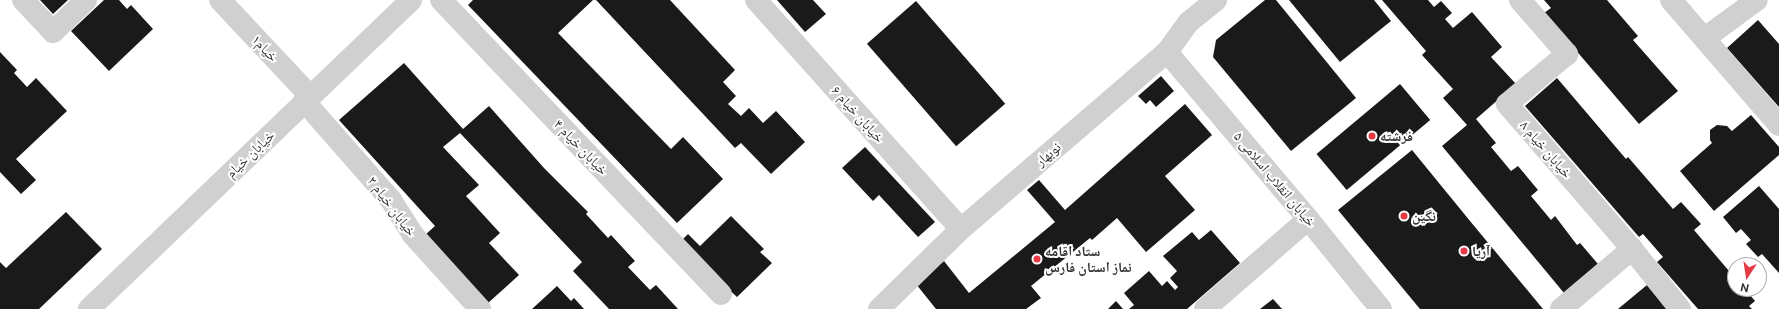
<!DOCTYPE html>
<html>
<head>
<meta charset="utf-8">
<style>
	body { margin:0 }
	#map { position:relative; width:1779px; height:309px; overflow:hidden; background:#fff; font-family:"Public Sans","Noto Naskh Arabic",sans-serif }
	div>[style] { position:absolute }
	.building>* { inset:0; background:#1a1a1a; transform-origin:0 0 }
	.minor>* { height:22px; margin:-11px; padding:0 11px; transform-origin:11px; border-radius:11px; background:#d0d0d0 }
	.dots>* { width:11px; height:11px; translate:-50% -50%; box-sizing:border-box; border:2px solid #fff; border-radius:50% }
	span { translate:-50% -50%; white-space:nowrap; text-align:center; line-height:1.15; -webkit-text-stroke:4px #fff; paint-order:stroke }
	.street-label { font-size:14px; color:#333 }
	.poi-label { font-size:14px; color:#333; font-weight:700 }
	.left { translate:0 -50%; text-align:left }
	.north { position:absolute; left:1727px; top:257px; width:40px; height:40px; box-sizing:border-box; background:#fff; border:1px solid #adadad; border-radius:50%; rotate:192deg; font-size:11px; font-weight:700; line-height:16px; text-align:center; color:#333 }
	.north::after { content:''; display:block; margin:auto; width:14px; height:18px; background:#e63946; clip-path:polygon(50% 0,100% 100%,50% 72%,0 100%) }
</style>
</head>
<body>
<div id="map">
	<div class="building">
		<i style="clip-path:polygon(40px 0,68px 0,53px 14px)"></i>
		<i style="clip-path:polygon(104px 0,119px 0,127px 9px,131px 5px,153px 29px,109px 71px,71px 31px)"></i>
		<i style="clip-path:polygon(473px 0,593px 0,558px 33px,671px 149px,683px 137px,723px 179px,677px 223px,468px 5px)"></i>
		<i style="clip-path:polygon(596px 0,670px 0,735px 70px,723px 82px,736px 96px,728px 104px,741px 116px,749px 108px,763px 123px,776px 111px,805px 142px,771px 174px,741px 143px,735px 148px)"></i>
		<i style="clip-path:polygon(777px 0,813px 0,826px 14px,805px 32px)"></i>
		<i style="clip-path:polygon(1265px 0,1276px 0,1356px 98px,1291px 151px,1213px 57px,1216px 40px)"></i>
		<i style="clip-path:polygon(1289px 0,1374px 0,1391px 21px,1340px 62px)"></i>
		<i style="clip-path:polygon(1382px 0,1428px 0,1434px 7px,1441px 1px,1452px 13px,1445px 19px,1453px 28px,1472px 12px,1502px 47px,1491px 57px,1516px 84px,1476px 119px,1496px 143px,1491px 147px,1511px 171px,1518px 166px,1538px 190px,1531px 196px,1551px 220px,1555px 216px,1577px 245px,1580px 243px,1598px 264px,1564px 293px,1442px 146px,1467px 125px,1443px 98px,1453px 89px,1422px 55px,1426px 51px)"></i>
		<i style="clip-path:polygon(1544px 0,1607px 0,1638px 36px,1633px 40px,1678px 91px,1639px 124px,1544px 13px,1551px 8px)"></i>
		<i style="left:916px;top:1px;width:136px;height:65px;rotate:49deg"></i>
		<i style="clip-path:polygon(1758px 20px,1779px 44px,1779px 107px,1727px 48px)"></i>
		<i style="clip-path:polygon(0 52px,17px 70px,14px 73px,27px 87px,36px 78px,67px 111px,16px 159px,36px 180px,21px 194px,0 172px)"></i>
		<i style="clip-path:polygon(404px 63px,463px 129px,489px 106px,544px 168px,588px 212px,586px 214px,608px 238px,611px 235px,635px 261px,628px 267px,650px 290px,656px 285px,678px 309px,609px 309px,573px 271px,582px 262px,460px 133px,443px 147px,479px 185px,466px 196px,500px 233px,489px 243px,519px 275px,488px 303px,425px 235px,435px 226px,339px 120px)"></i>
		<i style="clip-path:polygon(1161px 76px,1174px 91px,1156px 107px,1150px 100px,1146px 104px,1138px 96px)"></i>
		<i style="clip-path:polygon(1557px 78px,1626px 159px,1628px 157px,1673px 209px,1681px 202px,1701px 224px,1694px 230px,1735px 278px,1735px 289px,1745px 289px,1755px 301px,1749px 306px,1752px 309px,1698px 309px,1657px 262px,1663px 257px,1643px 234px,1639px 237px,1525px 106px)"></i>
		<i style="left:1400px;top:84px;width:47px;height:109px;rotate:50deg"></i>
		<i style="clip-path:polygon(1185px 104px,1212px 135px,1165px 176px,1195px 210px,1146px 252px,1117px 218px,1092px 240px,1090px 238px,1031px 286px,1041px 298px,1026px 309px,936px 309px,916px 284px,944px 261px,969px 293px,1055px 222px,1027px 190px,1039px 180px,1065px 210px)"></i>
		<i style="clip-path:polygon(1751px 115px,1779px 147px,1779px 155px,1714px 211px,1680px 171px,1712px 143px,1710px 140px,1710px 130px,1717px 125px,1727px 126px,1732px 131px)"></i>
		<i style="clip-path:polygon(865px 147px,935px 222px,918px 237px,879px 195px,873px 201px,842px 168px)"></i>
		<i style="clip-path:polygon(1412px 150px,1470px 221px,1543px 309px,1420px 309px,1338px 210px)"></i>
		<i style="clip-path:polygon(1759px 186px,1779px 209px,1779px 273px,1762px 254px,1758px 257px,1746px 244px,1751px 240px,1741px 229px,1736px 233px,1723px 217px)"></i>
		<i style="clip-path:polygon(66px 212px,102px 249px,39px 309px,0 309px,0 262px,6px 268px)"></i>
		<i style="clip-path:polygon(731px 216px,764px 249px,760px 252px,772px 263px,737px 297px,679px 243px,688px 234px,700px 246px)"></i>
		<i style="clip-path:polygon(1211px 230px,1240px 263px,1187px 309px,1129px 309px,1134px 305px,1124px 293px,1149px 271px,1162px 286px,1167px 281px,1175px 290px,1178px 287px,1170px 278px,1177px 271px,1163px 256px,1192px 232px,1199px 240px)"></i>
		<i style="clip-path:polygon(1647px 285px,1667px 309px,1618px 309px)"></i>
		<i style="clip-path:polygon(557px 286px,571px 301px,574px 298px,584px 309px,532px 309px)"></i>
		<i style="clip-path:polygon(1273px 299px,1282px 309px,1260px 309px)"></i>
		<i style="clip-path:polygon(1116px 301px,1123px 309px,1108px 309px)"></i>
	</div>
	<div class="minor">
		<i style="left:23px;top:0;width:44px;rotate:46.8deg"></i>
		<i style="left:53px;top:32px;width:46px;rotate:-44.1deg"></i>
		<i style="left:220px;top:0;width:132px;rotate:46.8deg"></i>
		<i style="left:441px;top:0;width:406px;rotate:46.4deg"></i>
		<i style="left:756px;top:0;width:307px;rotate:48.2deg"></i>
		<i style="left:1520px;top:0;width:72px;rotate:49deg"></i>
		<i style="left:1567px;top:54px;width:78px;rotate:140.2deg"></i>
		<i style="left:1507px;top:104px;width:191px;rotate:49.2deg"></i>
		<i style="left:1632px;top:249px;width:77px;rotate:51.3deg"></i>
		<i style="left:1671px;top:0;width:165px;rotate:49.2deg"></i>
		<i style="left:1705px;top:38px;width:64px;rotate:-36.2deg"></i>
		<i style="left:1167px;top:52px;width:219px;rotate:49.8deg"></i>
		<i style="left:1308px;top:219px;width:116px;rotate:51deg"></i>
		<i style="left:304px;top:101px;width:132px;rotate:48.7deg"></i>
		<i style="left:391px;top:200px;width:41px;rotate:57.8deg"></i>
		<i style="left:413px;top:235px;width:100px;rotate:47.8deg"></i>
		<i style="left:89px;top:309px;width:446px;rotate:-43.8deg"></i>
		<i style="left:879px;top:309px;width:115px;rotate:-44.3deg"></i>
		<i style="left:961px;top:229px;width:272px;rotate:-40.7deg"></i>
		<i style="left:1167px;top:52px;width:37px;rotate:-54deg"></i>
		<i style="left:1189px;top:22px;width:35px;rotate:-39deg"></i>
		<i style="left:1205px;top:309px;width:137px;rotate:-41.1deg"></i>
		<i style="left:1561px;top:309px;width:93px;rotate:-40.2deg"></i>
	</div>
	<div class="dots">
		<i style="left:1372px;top:136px;background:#e63946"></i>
		<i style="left:1404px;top:216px;background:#e63946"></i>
		<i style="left:1464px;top:251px;background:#e63946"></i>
		<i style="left:1037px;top:259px;background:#e63946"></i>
	</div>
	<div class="street-label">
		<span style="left:265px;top:48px;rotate:47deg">۱خیام</span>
		<span style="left:858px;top:114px;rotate:48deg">خیابان خیام ۶</span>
		<span style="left:581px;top:147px;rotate:46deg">خیابان خیام ۴</span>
		<span style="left:1546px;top:149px;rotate:49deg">خیابان خیام ۸</span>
		<span style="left:250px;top:154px;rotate:-44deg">خیابان خیام</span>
		<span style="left:1048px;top:154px;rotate:-41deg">نوبهار</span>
		<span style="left:1275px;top:179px;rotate:50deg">خیابان انقلاب اسلامی ۵</span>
		<span style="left:392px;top:206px;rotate:53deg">خیابان خیام ۲</span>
	</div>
	<div class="poi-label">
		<span class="left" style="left:1380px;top:136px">فرشته</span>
		<span class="left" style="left:1412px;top:216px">نگین</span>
		<span class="left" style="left:1045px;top:259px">ستاد اقامه<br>نماز استان فارس</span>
		<span class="left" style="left:1472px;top:251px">آریا</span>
	</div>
	<div class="north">N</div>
</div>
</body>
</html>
